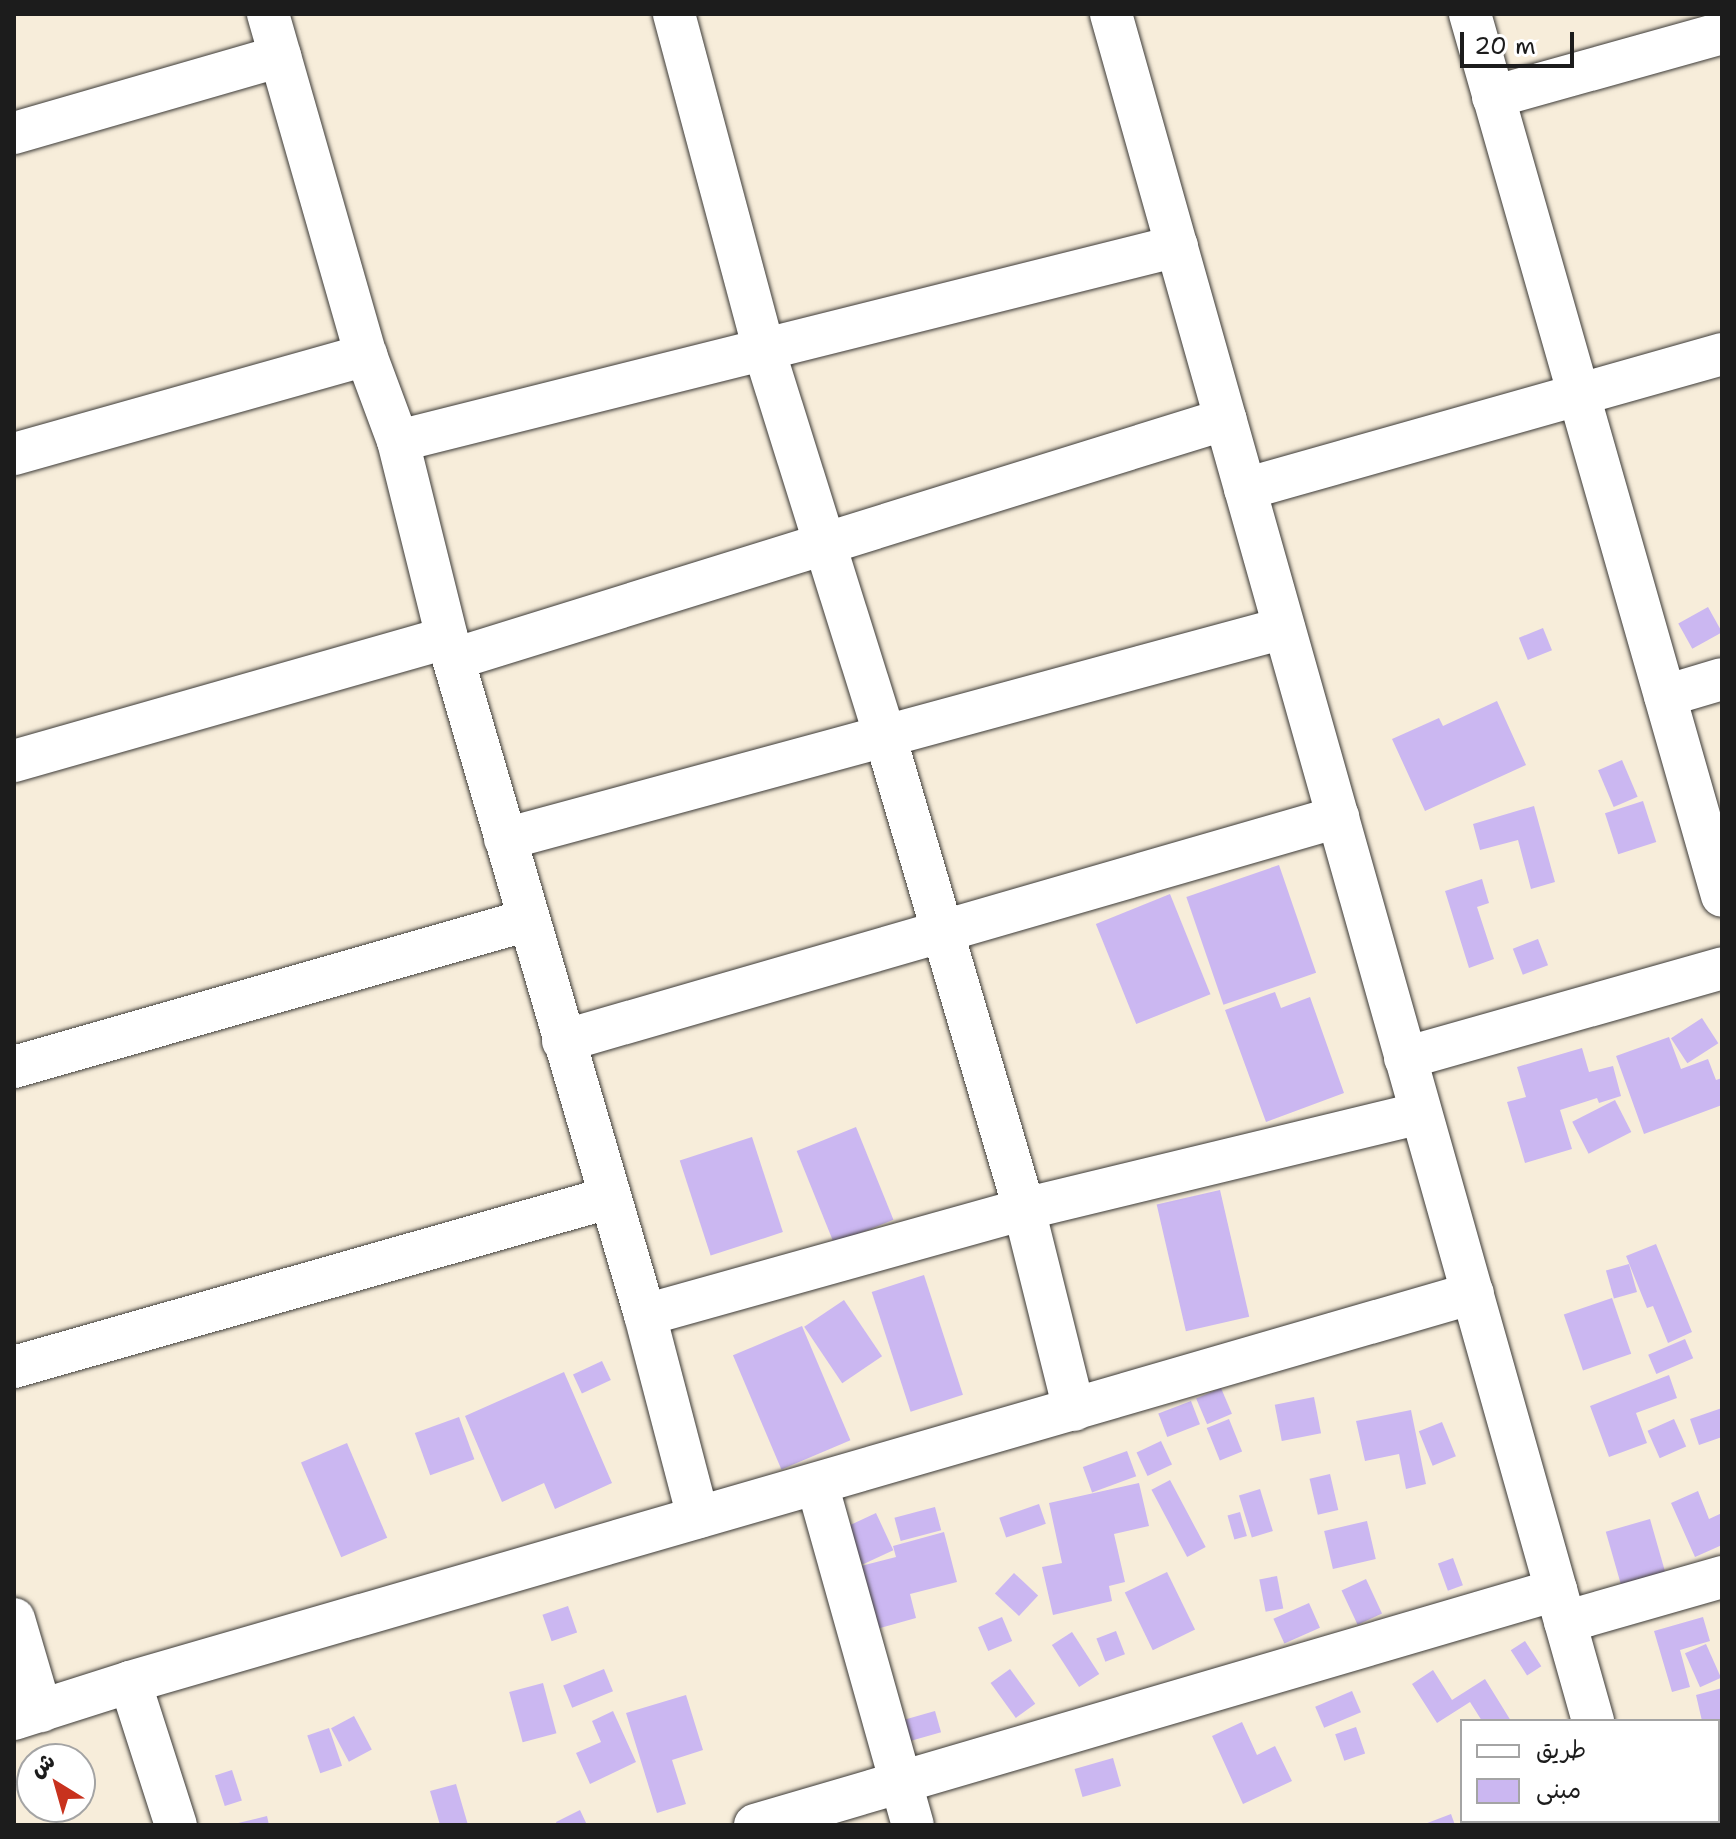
<!DOCTYPE html>
<html>
<head>
<meta charset="utf-8">
<style>
	body { margin:0 }
	#map { position:relative; width:1736px; height:1839px; overflow:hidden; background:#f7edda; font-family:"Shantell Sans","Playpen Sans Arabic",sans-serif }
	div>[style] { position:absolute }
	.building>* { inset:0; background:#cbb7f1; transform-origin:0 0 }
	.roads { filter:drop-shadow(0 0 2px #3d3b38) drop-shadow(0 0 2px #3d3b38) }
	.street>* { height:42px; margin:-21px; padding:0 21px; transform-origin:21px; border-radius:21px; background:#fff }
	span { translate:-50% -50%; white-space:nowrap; text-align:center; line-height:1.15; -webkit-text-stroke:8px #fff; paint-order:stroke }
	.frame { position:absolute; inset:0; border:16px solid #1c1c1c; pointer-events:none }
	.legend { position:absolute; left:1460px; top:1719px; width:260px; height:104px; box-sizing:border-box; background:#fff; border:2px solid #a4a4a4; margin:0; padding:10px 14px; list-style:none; font-size:24px; color:#1c1c1c }
	.legend li { display:flex; align-items:center; gap:16px; height:40px }
	.legend b { width:40px; border:2px solid #a4a4a4 }
	.north { position:absolute; left:16px; top:1743px; width:80px; height:80px; box-sizing:border-box; background:#fff; border:2px solid #a4a4a4; border-radius:50%; rotate:323deg; font-size:22px; font-weight:700; line-height:32px; text-align:center; color:#1c1c1c }
	.north::after { content:''; display:block; margin:auto; width:28px; height:36px; background:#c8321e; clip-path:polygon(50% 0,100% 100%,50% 72%,0 100%) }
	.scale { position:absolute; left:1460px; top:32px; width:114px; height:36px; box-sizing:border-box; border:4px solid #1c1c1c; border-top:0; padding-left:10px; font-size:24px; line-height:28px; white-space:nowrap; color:#1c1c1c; -webkit-text-stroke:6px #fff; paint-order:stroke }
</style>
</head>
<body>
<div id="map">
	<div class="building">
		<i style="left:1708px;top:607px;width:29px;height:34px;rotate:61deg"></i>
		<i style="left:1543px;top:628px;width:24px;height:26px;rotate:68deg"></i>
		<i style="clip-path:polygon(1497px 701px,1526px 765px,1425px 811px,1392px 739px,1439px 718px,1443px 726px)"></i>
		<i style="left:1622px;top:760px;width:40px;height:26px;rotate:67deg"></i>
		<i style="left:1643px;top:801px;width:43px;height:40px;rotate:72deg"></i>
		<i style="clip-path:polygon(1534px 806px,1555px 882px,1531px 889px,1518px 840px,1480px 850px,1473px 824px)"></i>
		<i style="left:1279px;top:865px;width:114px;height:98px;rotate:71deg"></i>
		<i style="clip-path:polygon(1482px 879px,1489px 903px,1477px 907px,1494px 959px,1469px 968px,1445px 891px)"></i>
		<i style="left:1170px;top:894px;width:108px;height:80px;rotate:68deg"></i>
		<i style="left:1538px;top:939px;width:28px;height:27px;rotate:69deg"></i>
		<i style="clip-path:polygon(1275px 992px,1281px 1008px,1310px 997px,1344px 1093px,1266px 1122px,1225px 1010px)"></i>
		<i style="left:1702px;top:1018px;width:30px;height:37px;rotate:57deg"></i>
		<i style="clip-path:polygon(1669px 1037px,1681px 1069px,1708px 1059px,1716px 1080px,1722px 1078px,1722px 1105px,1644px 1134px,1616px 1056px)"></i>
		<i style="clip-path:polygon(1582px 1048px,1589px 1072px,1613px 1066px,1621px 1096px,1599px 1103px,1597px 1098px,1560px 1110px,1572px 1149px,1525px 1163px,1507px 1102px,1526px 1097px,1517px 1067px)"></i>
		<i style="left:1615px;top:1100px;width:36px;height:48px;rotate:63deg"></i>
		<i style="left:856px;top:1127px;width:100px;height:64px;rotate:68deg"></i>
		<i style="left:752px;top:1137px;width:100px;height:76px;rotate:72deg"></i>
		<i style="left:1220px;top:1190px;width:130px;height:65px;rotate:77deg"></i>
		<i style="clip-path:polygon(1656px 1244px,1692px 1332px,1668px 1343px,1653px 1306px,1647px 1308px,1626px 1256px)"></i>
		<i style="left:1629px;top:1264px;width:29px;height:24px;rotate:74deg"></i>
		<i style="left:924px;top:1275px;width:126px;height:55px;rotate:72deg"></i>
		<i style="left:1612px;top:1298px;width:59px;height:51px;rotate:71deg"></i>
		<i style="left:844px;top:1300px;width:68px;height:48px;rotate:56deg"></i>
		<i style="left:802px;top:1326px;width:124px;height:75px;rotate:67deg"></i>
		<i style="left:1685px;top:1339px;width:21px;height:40px;rotate:67deg"></i>
		<i style="left:602px;top:1361px;width:21px;height:32px;rotate:65deg"></i>
		<i style="clip-path:polygon(564px 1372px,612px 1483px,555px 1509px,544px 1483px,502px 1502px,465px 1416px)"></i>
		<i style="clip-path:polygon(1669px 1375px,1677px 1398px,1636px 1413px,1647px 1443px,1609px 1457px,1590px 1406px)"></i>
		<i style="left:1221px;top:1388px;width:28px;height:27px;rotate:67deg"></i>
		<i style="left:1314px;top:1397px;width:37px;height:40px;rotate:79deg"></i>
		<i style="left:1191px;top:1401px;width:25px;height:35px;rotate:69deg"></i>
		<i style="clip-path:polygon(1722px 1408px,1722px 1437px,1699px 1445px,1690px 1419px)"></i>
		<i style="clip-path:polygon(1411px 1410px,1426px 1484px,1406px 1489px,1399px 1454px,1365px 1461px,1356px 1421px)"></i>
		<i style="left:459px;top:1417px;width:45px;height:47px;rotate:70deg"></i>
		<i style="left:1229px;top:1419px;width:35px;height:24px;rotate:68deg"></i>
		<i style="left:1674px;top:1419px;width:30px;height:29px;rotate:66deg"></i>
		<i style="left:1442px;top:1422px;width:37px;height:25px;rotate:68deg"></i>
		<i style="left:1161px;top:1441px;width:26px;height:27px;rotate:65deg"></i>
		<i style="left:347px;top:1443px;width:103px;height:50px;rotate:67deg"></i>
		<i style="left:1127px;top:1451px;width:27px;height:47px;rotate:70deg"></i>
		<i style="left:1330px;top:1474px;width:37px;height:21px;rotate:77deg"></i>
		<i style="left:1170px;top:1480px;width:76px;height:21px;rotate:62deg"></i>
		<i style="clip-path:polygon(1139px 1483px,1149px 1526px,1114px 1534px,1125px 1582px,1109px 1586px,1112px 1601px,1053px 1615px,1042px 1567px,1062px 1563px,1049px 1503px)"></i>
		<i style="left:1260px;top:1489px;width:44px;height:22px;rotate:73deg"></i>
		<i style="clip-path:polygon(1698px 1491px,1709px 1519px,1722px 1513px,1722px 1545px,1695px 1557px,1671px 1503px)"></i>
		<i style="left:1039px;top:1504px;width:21px;height:42px;rotate:71deg"></i>
		<i style="left:935px;top:1507px;width:24px;height:42px;rotate:75deg"></i>
		<i style="left:1240px;top:1512px;width:25px;height:13px;rotate:74deg"></i>
		<i style="left:876px;top:1513px;width:41px;height:34px;rotate:65deg"></i>
		<i style="left:1650px;top:1519px;width:61px;height:46px;rotate:74deg"></i>
		<i style="left:1367px;top:1521px;width:39px;height:44px;rotate:77deg"></i>
		<i style="clip-path:polygon(944px 1532px,957px 1582px,910px 1594px,916px 1618px,873px 1630px,857px 1567px,896px 1557px,893px 1546px)"></i>
		<i style="left:1453px;top:1558px;width:29px;height:16px;rotate:70deg"></i>
		<i style="left:1167px;top:1572px;width:64px;height:47px;rotate:64deg"></i>
		<i style="left:1014px;top:1573px;width:33px;height:28px;rotate:43deg"></i>
		<i style="left:1277px;top:1576px;width:33px;height:18px;rotate:79deg"></i>
		<i style="left:1366px;top:1579px;width:38px;height:27px;rotate:65deg"></i>
		<i style="left:1309px;top:1603px;width:27px;height:39px;rotate:66deg"></i>
		<i style="left:568px;top:1606px;width:28px;height:27px;rotate:71deg"></i>
		<i style="left:1002px;top:1617px;width:26px;height:26px;rotate:67deg"></i>
		<i style="clip-path:polygon(1703px 1617px,1710px 1641px,1680px 1650px,1690px 1687px,1672px 1692px,1654px 1631px)"></i>
		<i style="left:1116px;top:1631px;width:25px;height:21px;rotate:69deg"></i>
		<i style="left:1072px;top:1632px;width:50px;height:24px;rotate:57deg"></i>
		<i style="left:1525px;top:1641px;width:30px;height:17px;rotate:57deg"></i>
		<i style="left:1706px;top:1644px;width:37px;height:23px;rotate:66deg"></i>
		<i style="left:604px;top:1669px;width:24px;height:44px;rotate:68deg"></i>
		<i style="left:1010px;top:1669px;width:43px;height:24px;rotate:54deg"></i>
		<i style="clip-path:polygon(1433px 1670px,1452px 1700px,1485px 1679px,1511px 1721px,1482px 1721px,1470px 1702px,1437px 1723px,1412px 1684px)"></i>
		<i style="left:543px;top:1683px;width:52px;height:35px;rotate:75deg"></i>
		<i style="clip-path:polygon(1722px 1688px,1722px 1720px,1702px 1721px,1696px 1695px)"></i>
		<i style="left:1352px;top:1691px;width:23px;height:40px;rotate:67deg"></i>
		<i style="clip-path:polygon(686px 1695px,703px 1750px,672px 1760px,686px 1804px,657px 1813px,626px 1713px)"></i>
		<i style="clip-path:polygon(613px 1711px,636px 1762px,590px 1784px,576px 1753px,601px 1742px,592px 1721px)"></i>
		<i style="left:935px;top:1711px;width:22px;height:32px;rotate:74deg"></i>
		<i style="left:354px;top:1716px;width:38px;height:26px;rotate:62deg"></i>
		<i style="clip-path:polygon(1242px 1722px,1257px 1755px,1275px 1746px,1292px 1781px,1243px 1804px,1212px 1736px)"></i>
		<i style="left:1356px;top:1727px;width:28px;height:22px;rotate:71deg"></i>
		<i style="left:329px;top:1728px;width:40px;height:23px;rotate:71deg"></i>
		<i style="left:1113px;top:1758px;width:29px;height:40px;rotate:74deg"></i>
		<i style="left:232px;top:1770px;width:32px;height:18px;rotate:72deg"></i>
		<i style="clip-path:polygon(456px 1784px,468px 1825px,440px 1825px,430px 1791px)"></i>
		<i style="clip-path:polygon(580px 1810px,587px 1825px,557px 1825px,556px 1822px)"></i>
		<i style="clip-path:polygon(1451px 1814px,1455px 1825px,1422px 1825px)"></i>
		<i style="clip-path:polygon(267px 1816px,269px 1825px,234px 1825px,234px 1824px)"></i>
		<i style="left:1465px;top:1821px;width:45px;height:4px"></i>
	</div>
	<div class="roads">
		<div class="street">
			<i style="left:268px;top:14px;width:355px;rotate:74deg"></i>
			<i style="left:366px;top:355px;width:92px;rotate:69.6deg"></i>
			<i style="left:398px;top:441px;width:203px;rotate:76deg"></i>
			<i style="left:447px;top:638px;width:705px;rotate:73.7deg"></i>
			<i style="left:645px;top:1315px;width:209px;rotate:75.3deg"></i>
			<i style="left:674px;top:14px;width:348px;rotate:75deg"></i>
			<i style="left:764px;top:350px;width:405px;rotate:72.6deg"></i>
			<i style="left:885px;top:736px;width:493px;rotate:73.6deg"></i>
			<i style="left:1024px;top:1209px;width:207px;rotate:76deg"></i>
			<i style="left:1111px;top:14px;width:1774px;rotate:74.23deg"></i>
			<i style="left:1470px;top:14px;width:917px;rotate:74.05deg"></i>
			<i style="left:1493px;top:97px;width:238px;rotate:-15.6deg"></i>
			<i style="left:14px;top:133px;width:277px;rotate:-16.1deg"></i>
			<i style="left:398px;top:441px;width:803px;rotate:-14.05deg"></i>
			<i style="left:14px;top:454px;width:366px;rotate:-15.7deg"></i>
			<i style="left:1245px;top:489px;width:496px;rotate:-15.8deg"></i>
			<i style="left:454px;top:659px;width:808px;rotate:-17.27deg"></i>
			<i style="left:1665px;top:696px;width:59px;rotate:-16.6deg"></i>
			<i style="left:14px;top:761px;width:450px;rotate:-15.9deg"></i>
			<i style="left:505px;top:839px;width:807px;rotate:-15.16deg"></i>
			<i style="left:563px;top:1041px;width:807px;rotate:-16.12deg"></i>
			<i style="left:1405px;top:1058px;width:330px;rotate:-15.8deg"></i>
			<i style="left:14px;top:1067px;width:535px;rotate:-15.96deg"></i>
			<i style="left:645px;top:1315px;width:394px;rotate:-15.6deg"></i>
			<i style="left:1024px;top:1209px;width:408px;rotate:-13.6deg"></i>
			<i style="left:14px;top:1367px;width:618px;rotate:-15.88deg"></i>
			<i style="left:817px;top:1484px;width:354px;rotate:74.3deg"></i>
			<i style="left:14px;top:1619px;width:96px;rotate:73.6deg"></i>
			<i style="left:1565px;top:1622px;width:163px;rotate:-16deg"></i>
			<i style="left:130px;top:1682px;width:150px;rotate:72.2deg"></i>
			<i style="left:14px;top:1719px;width:122px;rotate:-17.7deg"></i>
			<i style="left:130px;top:1682px;width:1398px;rotate:-16.15deg"></i>
			<i style="left:1621px;top:1821px;width:4px;rotate:76deg"></i>
			<i style="left:755px;top:1825px;width:835px;rotate:-16.35deg"></i>
		</div>
	</div>
	<div class="frame"></div>
	<ul class="legend">
	<li><b style="height:10px;background:#fff"></b>طريق</li>
	<li><b style="height:22px;background:#cbb7f1"></b>مبنى</li>
	</ul>
	<div class="north">ش</div>
	<div class="scale">20 m</div>
</div>
</body>
</html>
